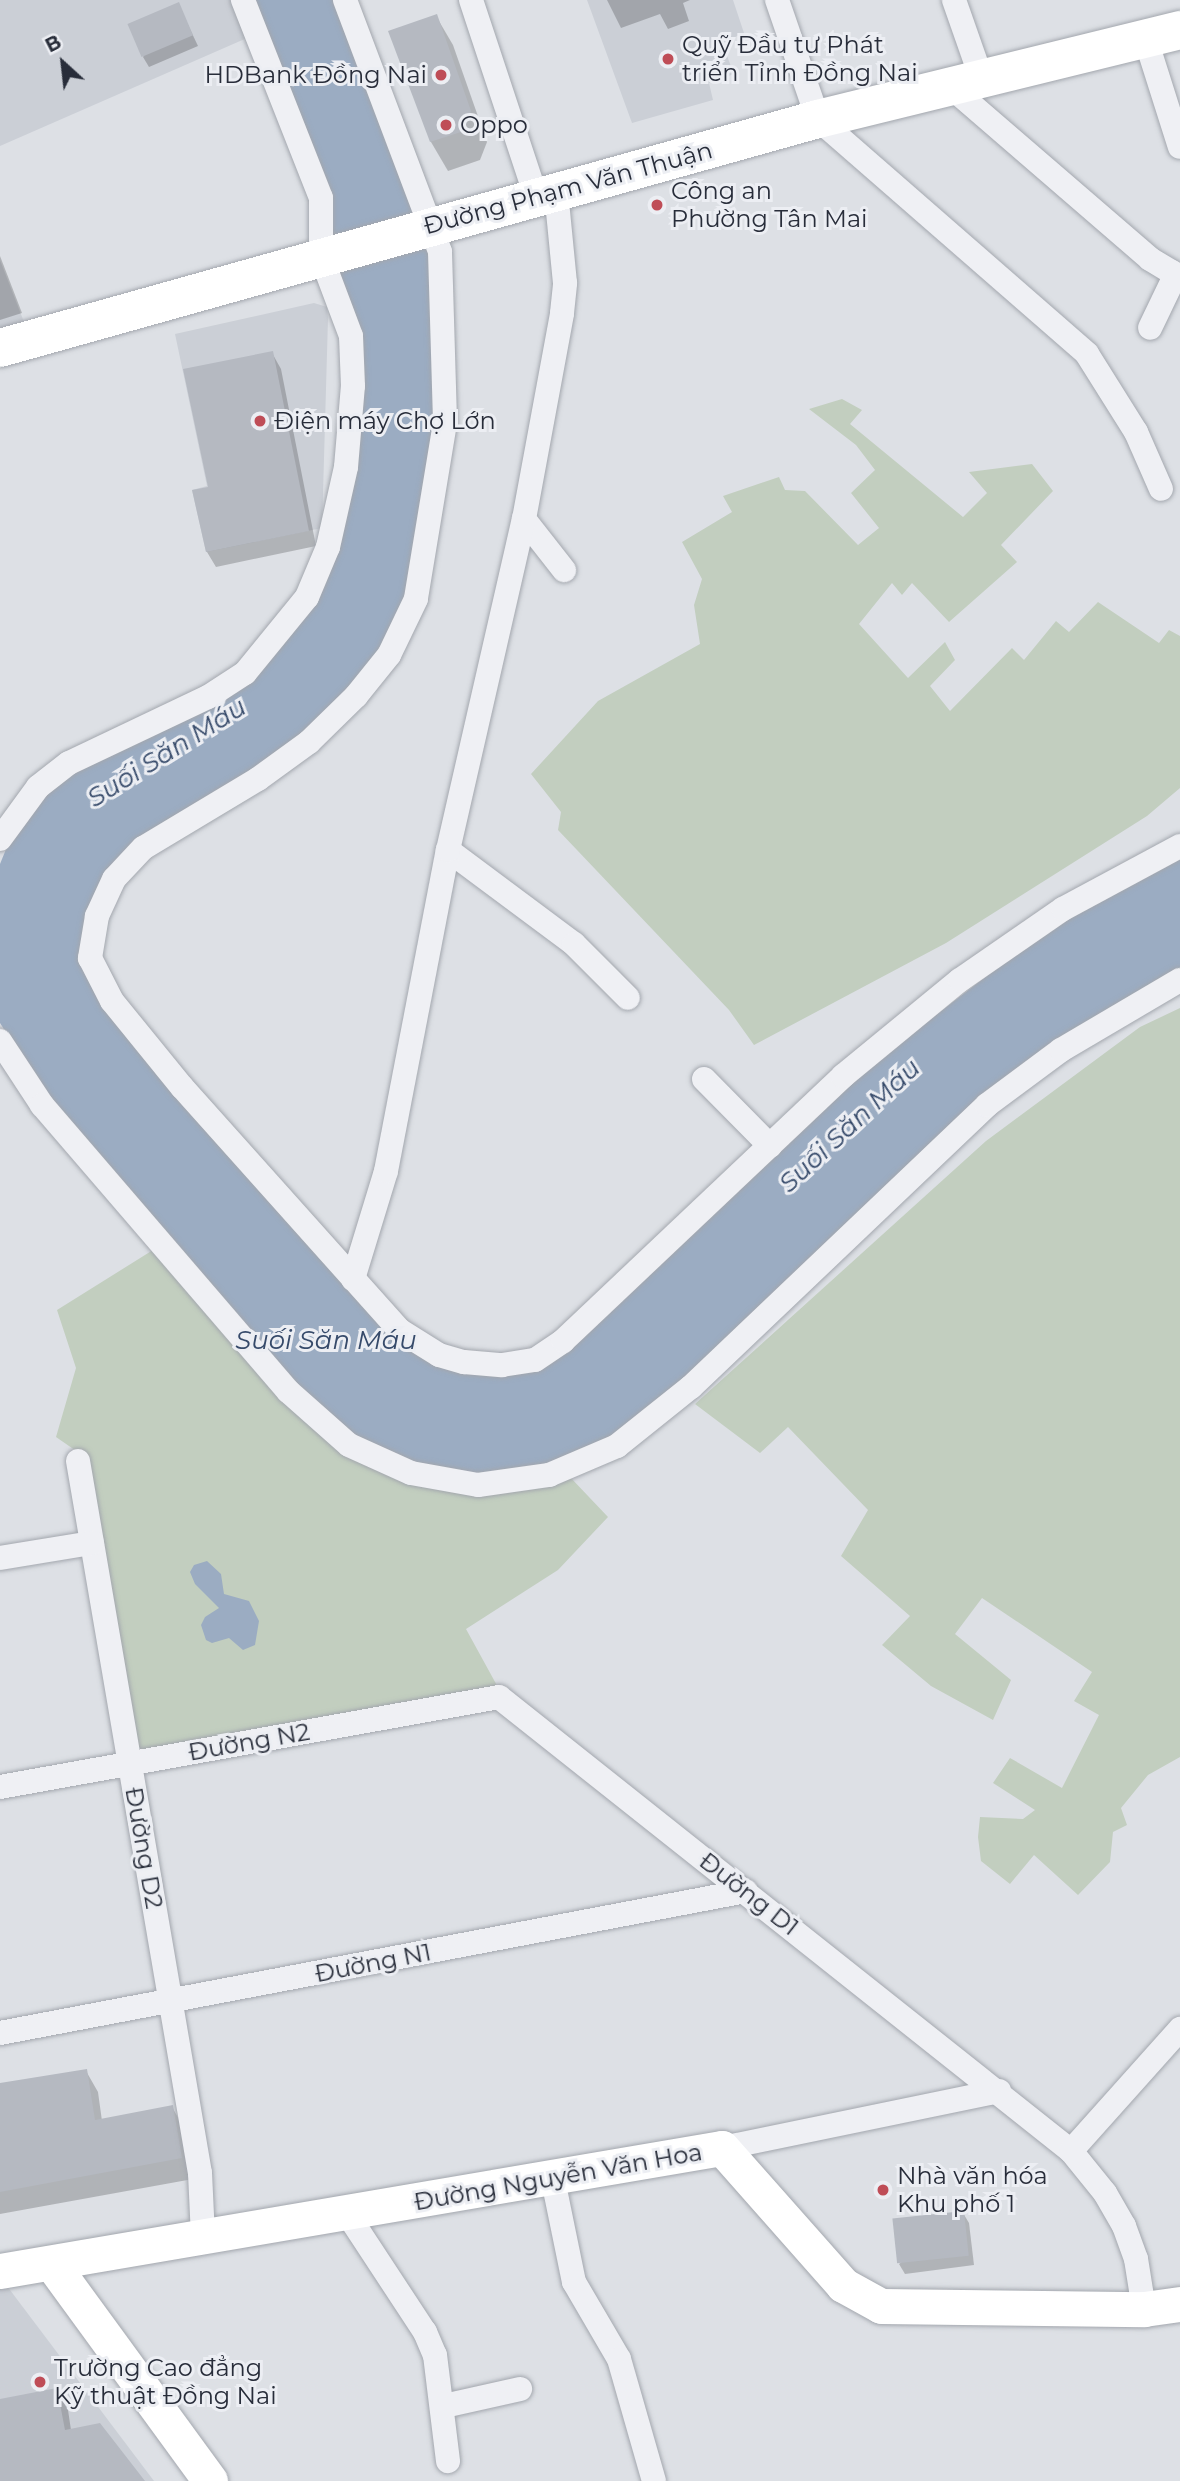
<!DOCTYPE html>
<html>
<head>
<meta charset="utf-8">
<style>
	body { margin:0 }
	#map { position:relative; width:1180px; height:2481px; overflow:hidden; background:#dde0e5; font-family:Montserrat,sans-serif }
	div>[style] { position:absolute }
	.built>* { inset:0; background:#cbcfd6 }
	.green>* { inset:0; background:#c2cebf }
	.water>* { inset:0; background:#9bacc2 }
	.shadow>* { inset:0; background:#0003 }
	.building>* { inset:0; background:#b5b9c1; transform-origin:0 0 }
	.roads { filter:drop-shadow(0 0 2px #a3a7ae) drop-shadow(0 0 2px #a3a7ae) }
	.street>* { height:24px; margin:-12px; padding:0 12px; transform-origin:12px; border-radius:12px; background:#eff0f4 }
	.secondary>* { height:35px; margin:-17.5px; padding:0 17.5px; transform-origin:17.5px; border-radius:17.5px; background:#fff }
	.primary>* { height:38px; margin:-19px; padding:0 19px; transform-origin:19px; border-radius:19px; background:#fff }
	.dots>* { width:19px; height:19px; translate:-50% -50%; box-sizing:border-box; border:4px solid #eceef3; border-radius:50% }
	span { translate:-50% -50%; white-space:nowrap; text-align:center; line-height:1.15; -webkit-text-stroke:6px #eceef3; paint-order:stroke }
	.poi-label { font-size:24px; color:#282d3a }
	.left { translate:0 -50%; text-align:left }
	.right { translate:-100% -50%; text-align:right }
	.street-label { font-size:24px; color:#282d3a }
	.water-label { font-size:26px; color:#364a6a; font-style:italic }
	.north { position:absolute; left:28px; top:28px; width:70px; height:70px; -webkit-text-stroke:5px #eceef3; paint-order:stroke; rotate:333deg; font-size:19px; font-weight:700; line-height:28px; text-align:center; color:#282d3a }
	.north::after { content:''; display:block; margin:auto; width:24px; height:32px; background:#282d3a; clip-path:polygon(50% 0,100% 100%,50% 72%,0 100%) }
</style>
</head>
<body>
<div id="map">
	<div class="built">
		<i style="clip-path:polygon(0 0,233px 0,247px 38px,0 146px)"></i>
		<i style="clip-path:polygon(587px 0,733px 0,744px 33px,722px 43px,734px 74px,709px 83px,713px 100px,632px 123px)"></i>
		<i style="clip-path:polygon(0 260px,24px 322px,0 329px)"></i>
		<i style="clip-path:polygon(314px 303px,327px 307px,328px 319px,322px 528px,206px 552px,192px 490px,207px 486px,175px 334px)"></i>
		<i style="clip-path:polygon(4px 2282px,154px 2481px,0 2481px,0 2283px)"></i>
	</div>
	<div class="green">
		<i style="clip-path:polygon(842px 399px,862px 410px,850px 424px,963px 517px,987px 493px,969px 472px,1032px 464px,1053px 491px,1001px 545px,1017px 562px,949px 622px,912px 583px,902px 595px,892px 583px,859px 624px,908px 678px,945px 642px,955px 660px,930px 686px,950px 711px,1012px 648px,1024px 660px,1056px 621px,1069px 632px,1098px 602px,1159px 643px,1169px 630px,1180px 636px,1180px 788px,1147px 816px,946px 943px,754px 1045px,729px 1010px,558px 830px,561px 812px,531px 774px,598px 701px,700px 644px,694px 605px,702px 579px,682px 542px,732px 512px,723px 496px,779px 477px,785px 490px,805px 491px,858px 545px,879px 528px,851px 493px,875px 470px,856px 445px,809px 409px)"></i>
		<i style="clip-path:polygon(1180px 1008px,1180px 1757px,1148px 1775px,1121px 1808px,1127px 1825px,1113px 1832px,1110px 1862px,1078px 1895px,1034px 1855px,1010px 1884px,981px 1861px,978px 1837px,980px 1817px,1023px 1819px,1035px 1810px,993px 1783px,1010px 1758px,1062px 1788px,1099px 1715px,1074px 1701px,1092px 1672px,982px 1598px,955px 1634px,1011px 1680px,993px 1720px,931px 1686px,882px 1645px,910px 1616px,841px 1556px,868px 1510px,788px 1427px,760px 1453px,695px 1404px,986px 1141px,1140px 1027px)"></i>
		<i style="clip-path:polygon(153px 1250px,570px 1477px,608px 1517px,558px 1570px,466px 1629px,500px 1691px,136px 1756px,82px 1455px,56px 1437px,76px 1368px,57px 1310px)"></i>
	</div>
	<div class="water">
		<i style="clip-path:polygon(252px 0,340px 0,430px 235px,435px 423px,406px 596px,381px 651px,303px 735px,254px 771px,135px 841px,79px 959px,393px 1338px,538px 1368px,849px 1082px,1048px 929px,1180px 857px,1180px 968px,1123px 1000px,614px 1437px,547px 1466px,479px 1475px,415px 1465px,354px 1437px,296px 1386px,50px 1100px,0 1023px,0 864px,13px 832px,47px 793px,74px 772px,213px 705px,316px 602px,362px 384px)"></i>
		<i style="clip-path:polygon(207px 1561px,221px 1574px,224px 1594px,249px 1601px,259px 1621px,255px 1645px,243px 1650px,229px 1638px,212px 1643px,206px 1640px,201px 1625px,205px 1617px,219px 1608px,195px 1584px,190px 1572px,194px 1565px)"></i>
	</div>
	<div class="shadow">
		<i style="clip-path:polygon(607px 0,690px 0,683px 3px,689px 21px,668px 29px,660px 14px,621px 28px)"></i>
		<i style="clip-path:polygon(178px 4px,198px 46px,149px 67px,143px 57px)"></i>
		<i style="clip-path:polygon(436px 16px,453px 45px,487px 142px,480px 160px,448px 171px,431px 142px,390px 32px)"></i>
		<i style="clip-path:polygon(0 256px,22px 313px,0 320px)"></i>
		<i style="clip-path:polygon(272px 353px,281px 369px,316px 546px,216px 567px,207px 552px,195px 491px,210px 488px)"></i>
		<i style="clip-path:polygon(86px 2071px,98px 2092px,102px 2121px,172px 2107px,184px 2128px,193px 2179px,0 2214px,0 2085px)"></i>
		<i style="clip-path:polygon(963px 2213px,969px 2223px,974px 2265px,905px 2274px,899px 2264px)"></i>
		<i style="clip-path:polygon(56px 2390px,68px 2410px,71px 2430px,143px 2481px,0 2481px,0 2401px)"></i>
	</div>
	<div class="building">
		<i style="left:179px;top:2px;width:36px;height:56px;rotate:67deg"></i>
		<i style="clip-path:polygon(437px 14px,471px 111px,464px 131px,430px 142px,388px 31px)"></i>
		<i style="clip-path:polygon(273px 351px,309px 531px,206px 552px,192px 490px,208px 487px,183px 369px)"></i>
		<i style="clip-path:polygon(87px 2069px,95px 2120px,173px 2105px,182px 2158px,0 2192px,0 2083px)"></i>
		<i style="left:964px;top:2211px;width:45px;height:72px;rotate:84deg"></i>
		<i style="clip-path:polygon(57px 2388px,65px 2430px,100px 2423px,145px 2481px,0 2481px,0 2399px)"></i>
	</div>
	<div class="roads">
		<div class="street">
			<i style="left:345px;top:0;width:269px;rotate:69.3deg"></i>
			<i style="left:440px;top:252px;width:171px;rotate:88.3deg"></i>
			<i style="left:445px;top:423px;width:178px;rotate:99.4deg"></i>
			<i style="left:416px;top:599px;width:62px;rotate:115.7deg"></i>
			<i style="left:389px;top:655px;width:53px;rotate:128.8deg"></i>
			<i style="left:356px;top:696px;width:66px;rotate:135.6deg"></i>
			<i style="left:309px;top:742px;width:63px;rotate:144deg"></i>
			<i style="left:258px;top:779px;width:134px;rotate:149deg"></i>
			<i style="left:143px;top:848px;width:42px;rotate:133.1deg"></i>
			<i style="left:114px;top:879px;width:41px;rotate:114.7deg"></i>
			<i style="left:97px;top:916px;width:43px;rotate:99.5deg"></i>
			<i style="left:90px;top:958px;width:48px;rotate:62.9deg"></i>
			<i style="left:112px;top:1001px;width:111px;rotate:50.9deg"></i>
			<i style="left:182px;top:1087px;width:326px;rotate:48.2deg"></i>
			<i style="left:399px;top:1330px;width:47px;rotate:32deg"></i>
			<i style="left:439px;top:1355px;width:26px;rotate:16deg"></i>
			<i style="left:464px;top:1362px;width:38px;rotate:5deg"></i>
			<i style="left:502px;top:1365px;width:33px;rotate:-9deg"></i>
			<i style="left:535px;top:1360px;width:34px;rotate:-34deg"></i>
			<i style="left:563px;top:1341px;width:386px;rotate:-43.4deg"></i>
			<i style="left:843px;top:1076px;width:151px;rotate:-39.4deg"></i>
			<i style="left:960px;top:980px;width:125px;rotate:-34.6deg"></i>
			<i style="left:1063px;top:909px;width:133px;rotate:-28.3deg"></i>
			<i style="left:471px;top:0;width:206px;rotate:71.7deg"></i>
			<i style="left:777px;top:0;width:126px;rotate:71deg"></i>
			<i style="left:818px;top:119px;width:357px;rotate:41.1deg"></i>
			<i style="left:1087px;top:354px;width:92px;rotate:57.9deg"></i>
			<i style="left:1136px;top:432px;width:62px;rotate:66.3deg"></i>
			<i style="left:954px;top:0;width:85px;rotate:70.7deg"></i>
			<i style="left:1146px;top:40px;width:112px;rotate:72.4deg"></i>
			<i style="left:952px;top:88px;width:262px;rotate:40.8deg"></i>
			<i style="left:1150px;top:259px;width:26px;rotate:31deg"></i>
			<i style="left:1172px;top:272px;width:8px;rotate:83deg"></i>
			<i style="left:1173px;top:280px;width:53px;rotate:115.6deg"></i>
			<i style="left:524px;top:519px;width:65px;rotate:51.9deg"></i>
			<i style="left:0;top:839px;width:64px;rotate:-53.8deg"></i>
			<i style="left:38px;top:787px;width:39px;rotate:-38deg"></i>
			<i style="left:69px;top:763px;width:154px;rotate:-25.4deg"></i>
			<i style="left:208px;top:697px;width:44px;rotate:-33deg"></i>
			<i style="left:245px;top:673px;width:98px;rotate:-50.8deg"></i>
			<i style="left:307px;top:597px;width:54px;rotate:-67.2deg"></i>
			<i style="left:328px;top:547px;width:82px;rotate:-77.3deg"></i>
			<i style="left:346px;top:467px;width:81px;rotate:-85.1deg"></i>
			<i style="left:353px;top:386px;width:50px;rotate:-92.3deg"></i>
			<i style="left:351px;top:336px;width:85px;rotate:-110.6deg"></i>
			<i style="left:321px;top:256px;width:58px;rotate:-90deg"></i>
			<i style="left:321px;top:198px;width:213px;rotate:-111.5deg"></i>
			<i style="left:448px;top:850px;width:157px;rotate:36.7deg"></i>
			<i style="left:574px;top:944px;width:76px;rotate:45deg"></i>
			<i style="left:0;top:1041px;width:77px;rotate:56.7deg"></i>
			<i style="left:42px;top:1105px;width:377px;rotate:49.3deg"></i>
			<i style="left:288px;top:1391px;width:81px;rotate:41.5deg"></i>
			<i style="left:349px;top:1445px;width:68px;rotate:24.3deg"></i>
			<i style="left:411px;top:1473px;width:68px;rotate:10.2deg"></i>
			<i style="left:478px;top:1485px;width:72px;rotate:-8deg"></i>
			<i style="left:549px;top:1475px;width:74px;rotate:-23.1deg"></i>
			<i style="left:617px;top:1446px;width:95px;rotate:-38.6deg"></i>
			<i style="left:691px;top:1387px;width:409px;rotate:-43.6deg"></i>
			<i style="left:987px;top:1105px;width:92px;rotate:-36.6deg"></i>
			<i style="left:1061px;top:1050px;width:138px;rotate:-30.5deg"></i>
			<i style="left:704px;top:1079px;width:94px;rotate:45.4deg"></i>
			<i style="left:353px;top:1279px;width:113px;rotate:-73deg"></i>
			<i style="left:386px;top:1171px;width:327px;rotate:-79.1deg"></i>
			<i style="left:448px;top:850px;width:340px;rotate:-77.1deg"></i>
			<i style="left:524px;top:519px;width:209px;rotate:-79.5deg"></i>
			<i style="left:562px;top:313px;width:30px;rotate:-84deg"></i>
			<i style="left:565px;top:283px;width:92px;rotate:-95.6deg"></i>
			<i style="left:78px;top:1461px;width:722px;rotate:80.28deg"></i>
			<i style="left:200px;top:2173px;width:64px;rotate:87.3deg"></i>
			<i style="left:0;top:1558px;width:93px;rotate:-9.3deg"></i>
			<i style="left:0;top:1787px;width:507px;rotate:-10.22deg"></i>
			<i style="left:499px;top:1697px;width:730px;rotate:38.44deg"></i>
			<i style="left:1071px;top:2151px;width:54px;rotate:51deg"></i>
			<i style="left:1105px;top:2193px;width:38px;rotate:60deg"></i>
			<i style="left:1124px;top:2226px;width:35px;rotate:70deg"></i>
			<i style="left:1136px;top:2259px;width:51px;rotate:80.9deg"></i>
			<i style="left:0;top:2033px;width:759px;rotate:-10.78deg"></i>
			<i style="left:722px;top:2148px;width:283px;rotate:-11.6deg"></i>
			<i style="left:1071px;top:2151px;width:164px;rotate:-48.2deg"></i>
			<i style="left:552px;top:2175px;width:109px;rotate:78.4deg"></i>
			<i style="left:574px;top:2282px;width:89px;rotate:59.7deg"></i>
			<i style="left:619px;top:2359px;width:127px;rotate:74deg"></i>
			<i style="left:348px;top:2215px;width:140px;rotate:56.7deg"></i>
			<i style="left:425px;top:2332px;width:25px;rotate:67deg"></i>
			<i style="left:435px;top:2355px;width:107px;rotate:83deg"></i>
			<i style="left:444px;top:2406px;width:78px;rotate:-12.6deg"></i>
		</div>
		<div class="secondary">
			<i style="left:52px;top:2264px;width:268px;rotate:53.9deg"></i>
			<i style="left:0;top:2271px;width:732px;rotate:-9.67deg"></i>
			<i style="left:722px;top:2148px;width:183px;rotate:48.5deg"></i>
			<i style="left:843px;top:2285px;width:43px;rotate:28.9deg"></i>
			<i style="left:881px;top:2306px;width:263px;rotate:0.7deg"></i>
			<i style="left:1144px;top:2309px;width:36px;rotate:-8deg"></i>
		</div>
		<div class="primary">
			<i style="left:0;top:348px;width:849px;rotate:-15.64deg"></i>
			<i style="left:818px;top:119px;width:373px;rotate:-13.8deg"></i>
		</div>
	</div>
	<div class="dots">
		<i style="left:668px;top:59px;background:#bf4d57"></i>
		<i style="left:441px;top:75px;background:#bf4d57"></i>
		<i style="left:446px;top:125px;background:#bf4d57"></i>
		<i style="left:657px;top:205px;background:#bf4d57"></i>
		<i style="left:260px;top:421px;background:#bf4d57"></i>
		<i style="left:883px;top:2190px;background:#bf4d57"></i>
		<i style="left:40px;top:2382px;background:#bf4d57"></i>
	</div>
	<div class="poi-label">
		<span class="left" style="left:682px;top:59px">Quỹ Đầu tư Phát<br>triển Tỉnh Đồng Nai</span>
		<span class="right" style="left:427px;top:75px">HDBank Đồng Nai</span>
		<span class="left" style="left:460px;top:125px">Oppo</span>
		<span class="left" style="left:671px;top:205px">Công an<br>Phường Tân Mai</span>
		<span class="left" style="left:274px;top:421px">Điện máy Chợ Lớn</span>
		<span class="left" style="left:897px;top:2190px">Nhà văn hóa<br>Khu phố 1</span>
		<span class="left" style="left:54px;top:2382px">Trường Cao đẳng<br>Kỹ thuật Đồng Nai</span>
	</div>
	<div class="street-label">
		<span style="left:568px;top:188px;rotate:-15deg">Đường Phạm Văn Thuận</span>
		<span style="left:249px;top:1742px;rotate:-10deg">Đường N2</span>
		<span style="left:144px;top:1848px;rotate:80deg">Đường D2</span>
		<span style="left:749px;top:1894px;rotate:38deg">Đường D1</span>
		<span style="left:373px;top:1963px;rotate:-11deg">Đường N1</span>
		<span style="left:558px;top:2177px;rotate:-10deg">Đường Nguyễn Văn Hoa</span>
	</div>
	<div class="water-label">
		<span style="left:167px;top:753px;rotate:-32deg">Suối Săn Máu</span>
		<span style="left:850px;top:1126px;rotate:-43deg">Suối Săn Máu</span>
		<span style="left:326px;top:1341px">Suối Săn Máu</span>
	</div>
	<div class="north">B</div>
</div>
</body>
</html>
